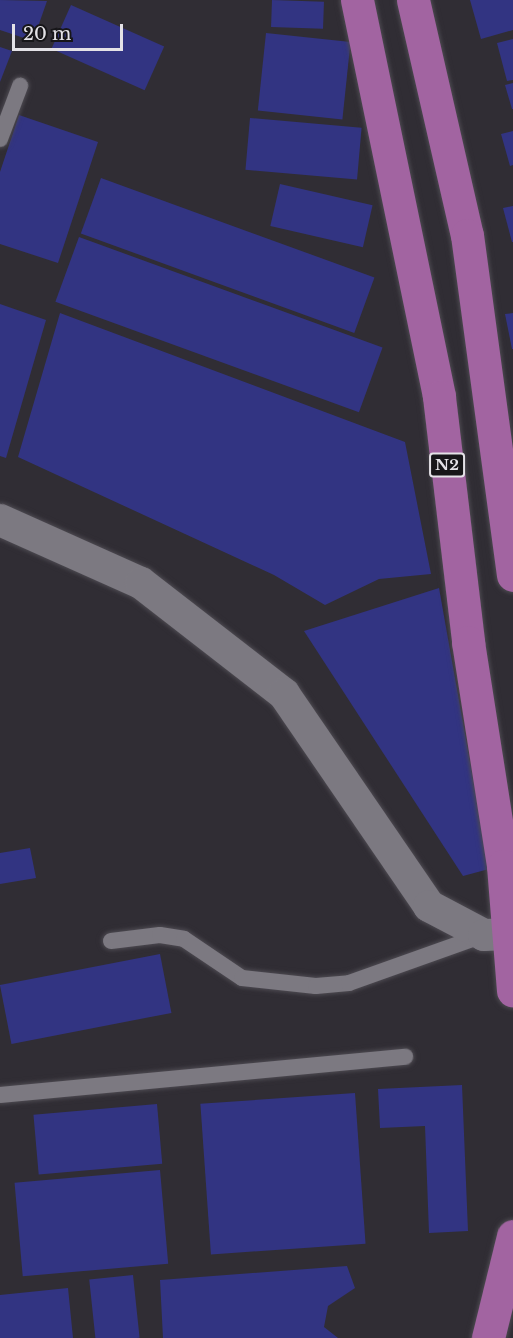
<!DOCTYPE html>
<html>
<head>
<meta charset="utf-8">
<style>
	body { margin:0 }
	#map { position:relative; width:513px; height:1338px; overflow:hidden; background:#302d34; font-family:"Libre Baskerville",serif }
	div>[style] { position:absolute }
	.building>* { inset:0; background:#323482; transform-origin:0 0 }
	.roads { filter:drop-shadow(0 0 2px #4d4a51) drop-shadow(0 0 2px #4d4a51) }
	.service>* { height:16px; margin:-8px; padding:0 8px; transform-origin:8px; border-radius:8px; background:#7c7981 }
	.minor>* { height:32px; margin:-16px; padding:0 16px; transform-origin:16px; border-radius:16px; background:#7c7981 }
	.trunk>* { height:33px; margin:-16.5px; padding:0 16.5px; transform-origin:16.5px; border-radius:16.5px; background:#a264a1 }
	span { translate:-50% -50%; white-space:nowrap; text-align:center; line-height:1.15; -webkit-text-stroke:5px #171619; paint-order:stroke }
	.shield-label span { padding:2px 4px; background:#171619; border:2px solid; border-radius:4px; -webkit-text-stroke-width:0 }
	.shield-label { font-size:15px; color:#e4e2e7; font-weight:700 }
	.scale { position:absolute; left:12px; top:24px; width:111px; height:27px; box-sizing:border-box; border:3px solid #e4e2e7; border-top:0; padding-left:8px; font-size:18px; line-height:21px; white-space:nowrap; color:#e4e2e7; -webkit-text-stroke:4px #171619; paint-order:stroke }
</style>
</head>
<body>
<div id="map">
	<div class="building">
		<i style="clip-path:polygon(0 0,47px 1px,33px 41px,0 30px)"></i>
		<i style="left:272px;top:0;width:52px;height:27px;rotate:2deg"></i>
		<i style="clip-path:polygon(470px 0,513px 0,513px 30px,481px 39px)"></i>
		<i style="left:71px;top:5px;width:102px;height:48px;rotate:24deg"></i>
		<i style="left:266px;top:33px;width:85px;height:78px;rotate:6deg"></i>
		<i style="clip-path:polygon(513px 39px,513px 80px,507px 81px,497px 43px)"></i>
		<i style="clip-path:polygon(0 47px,12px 51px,0 82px)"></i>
		<i style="clip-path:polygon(513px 83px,513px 109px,512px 109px,505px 85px)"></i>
		<i style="clip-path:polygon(19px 115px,98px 142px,58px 263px,0 244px,0 172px)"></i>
		<i style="left:250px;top:118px;width:112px;height:52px;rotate:5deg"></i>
		<i style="clip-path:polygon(513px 131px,513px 165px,510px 166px,501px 134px)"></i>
		<i style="left:101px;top:178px;width:291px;height:59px;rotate:20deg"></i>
		<i style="left:280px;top:184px;width:95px;height:43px;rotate:13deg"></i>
		<i style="clip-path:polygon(513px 206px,513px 242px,512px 242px,503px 208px)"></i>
		<i style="left:79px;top:237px;width:323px;height:69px;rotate:20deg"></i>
		<i style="clip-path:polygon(0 304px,46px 320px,6px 458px,0 456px)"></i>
		<i style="clip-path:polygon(60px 313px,405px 442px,431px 574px,379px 579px,325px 605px,274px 575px,18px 457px)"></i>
		<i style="clip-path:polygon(513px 313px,513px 349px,512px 349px,505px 314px)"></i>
		<i style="clip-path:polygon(439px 588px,489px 869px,463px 876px,304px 631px)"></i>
		<i style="clip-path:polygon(30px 848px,36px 878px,0 884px,0 853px)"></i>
		<i style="left:160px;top:954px;width:60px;height:163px;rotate:79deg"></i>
		<i style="clip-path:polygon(462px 1085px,468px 1231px,429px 1233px,425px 1126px,380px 1128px,378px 1089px)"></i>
		<i style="left:355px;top:1093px;width:151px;height:155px;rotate:86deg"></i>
		<i style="left:157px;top:1104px;width:60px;height:124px;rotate:85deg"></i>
		<i style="left:160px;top:1170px;width:94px;height:146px;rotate:85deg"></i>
		<i style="clip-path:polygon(347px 1266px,355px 1288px,328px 1306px,324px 1327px,338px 1338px,163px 1338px,160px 1280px)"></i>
		<i style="left:133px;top:1275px;width:63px;height:44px;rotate:84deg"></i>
		<i style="clip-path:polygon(68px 1288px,73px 1338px,0 1338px,0 1295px)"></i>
	</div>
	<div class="roads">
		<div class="service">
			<i style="left:0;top:139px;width:57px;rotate:-69.3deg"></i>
			<i style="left:111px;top:941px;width:49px;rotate:-7deg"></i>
			<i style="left:160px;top:935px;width:24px;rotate:9deg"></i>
			<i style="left:184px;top:939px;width:70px;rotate:33.9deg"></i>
			<i style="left:242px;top:978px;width:74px;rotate:6.2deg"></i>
			<i style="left:316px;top:986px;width:33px;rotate:-5deg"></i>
			<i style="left:349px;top:983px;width:143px;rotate:-19.6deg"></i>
			<i style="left:0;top:1095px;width:407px;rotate:-5.4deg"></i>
		</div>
		<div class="minor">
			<i style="left:0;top:520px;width:154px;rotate:24.1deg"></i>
			<i style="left:141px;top:583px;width:181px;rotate:37.8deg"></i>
			<i style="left:284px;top:694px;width:257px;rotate:55.6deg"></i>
			<i style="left:429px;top:906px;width:62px;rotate:27.8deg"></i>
			<i style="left:484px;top:935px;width:25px;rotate:-2deg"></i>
		</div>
		<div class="trunk">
			<i style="left:357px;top:0;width:405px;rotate:78.3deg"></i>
			<i style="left:439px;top:397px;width:247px;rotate:83.2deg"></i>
			<i style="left:468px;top:642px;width:227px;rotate:81.1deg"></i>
			<i style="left:503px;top:866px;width:125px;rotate:85.4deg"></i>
			<i style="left:413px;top:0;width:241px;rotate:77.1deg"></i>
			<i style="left:467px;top:235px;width:343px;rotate:82.3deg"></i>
			<i style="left:488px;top:1338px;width:105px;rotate:-76.2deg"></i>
		</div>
	</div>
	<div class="shield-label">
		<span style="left:447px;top:465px">N2</span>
	</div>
	<div class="scale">20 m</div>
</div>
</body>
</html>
